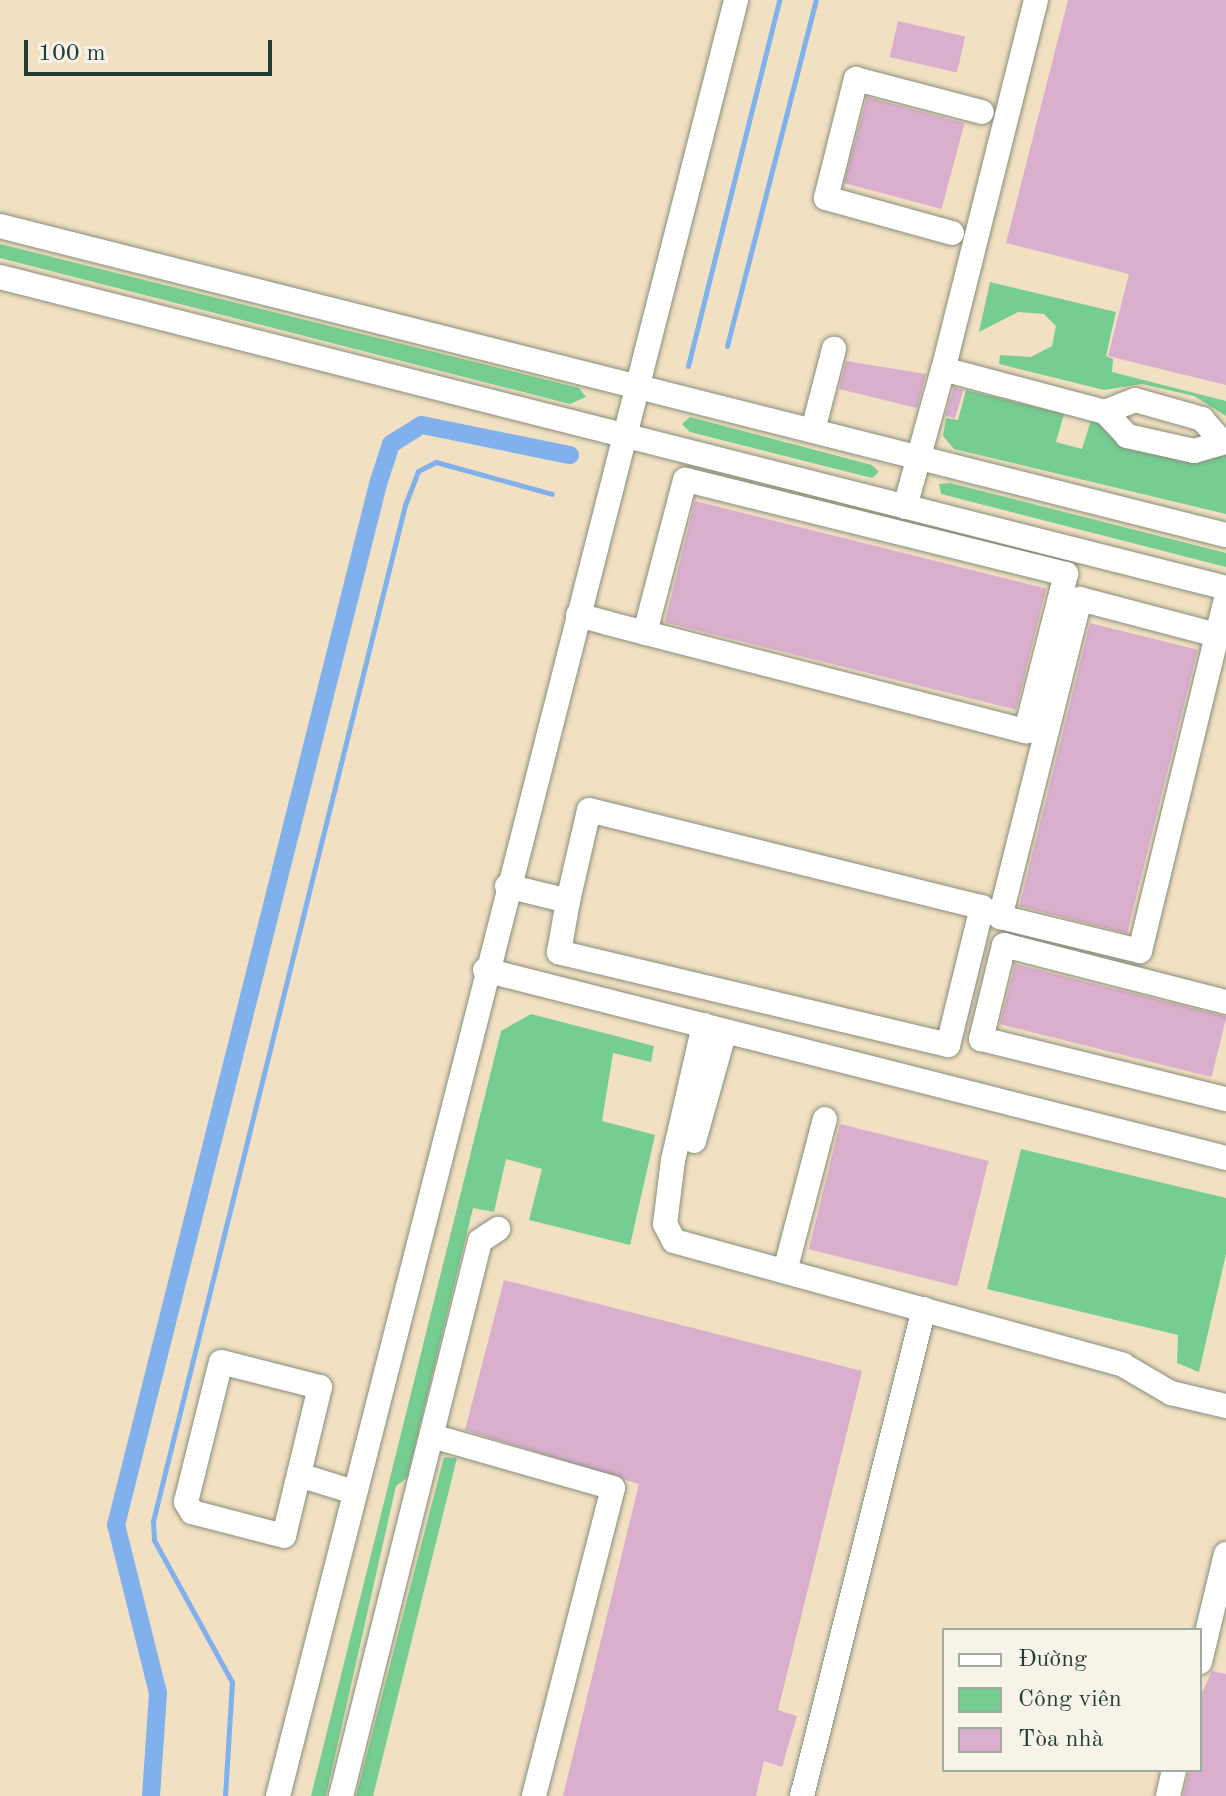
<!DOCTYPE html>
<html>
<head>
<meta charset="utf-8">
<style>
	body { margin:0 }
	#map { position:relative; width:1226px; height:1796px; overflow:hidden; background:#f1e0c2; font-family:"Old Standard TT",serif }
	div>[style] { position:absolute }
	.green>* { inset:0; background:#75cd92 }
	.stream>* { height:5px; margin:-2.5px; padding:0 2.5px; transform-origin:2.5px; border-radius:2.5px; background:#81b1ec }
	.canal>* { height:18px; margin:-9px; padding:0 9px; transform-origin:9px; border-radius:9px; background:#81b1ec }
	.building>* { inset:0; background:#d9afcd; transform-origin:0 0 }
	.roads { filter:drop-shadow(0 0 2px #888e7b) drop-shadow(0 0 2px #888e7b) }
	.minor>* { height:24px; margin:-12px; padding:0 12px; transform-origin:12px; border-radius:12px; background:#fff }
	span { translate:-50% -50%; white-space:nowrap; text-align:center; line-height:1.15; -webkit-text-stroke:6px #f7f3e8; paint-order:stroke }
	.legend { position:absolute; left:942px; top:1628px; width:260px; height:144px; box-sizing:border-box; background:#f7f3e8; border:2px solid #a1aaa0; margin:0; padding:10px 14px; list-style:none; font-size:24px; color:#1f3d34 }
	.legend li { display:flex; align-items:center; gap:16px; height:40px }
	.legend b { width:40px; border:2px solid #a1aaa0 }
	.scale { position:absolute; left:24px; top:40px; width:248px; height:36px; box-sizing:border-box; border:4px solid #1f3d34; border-top:0; padding-left:10px; font-size:24px; line-height:28px; white-space:nowrap; color:#1f3d34; -webkit-text-stroke:6px #f7f3e8; paint-order:stroke }
</style>
</head>
<body>
<div id="map">
	<div class="green">
		<i style="clip-path:polygon(0 244px,579px 388px,586px 397px,570px 404px,0 258px)"></i>
		<i style="clip-path:polygon(990px 282px,1116px 312px,1106px 356px,1113px 359px,1112px 372px,1226px 401px,1226px 416px,1194px 396px,1142px 384px,1104px 390px,999px 364px,1000px 355px,1031px 357px,1052px 346px,1056px 326px,1044px 314px,1018px 312px,979px 332px)"></i>
		<i style="clip-path:polygon(966px 390px,1064px 414px,1056px 442px,1082px 449px,1091px 420px,1226px 455px,1226px 514px,954px 449px,943px 436px,946px 418px,958px 420px)"></i>
		<i style="clip-path:polygon(690px 417px,872px 465px,879px 472px,872px 478px,690px 432px,682px 424px)"></i>
		<i style="clip-path:polygon(950px 483px,1226px 553px,1226px 567px,941px 494px,939px 484px)"></i>
		<i style="clip-path:polygon(531px 1014px,654px 1046px,651px 1062px,613px 1053px,602px 1121px,655px 1135px,630px 1245px,529px 1220px,542px 1169px,506px 1159px,494px 1212px,473px 1208px,407px 1478px,396px 1486px,326px 1796px,311px 1796px,501px 1031px)"></i>
		<i style="clip-path:polygon(1021px 1149px,1226px 1198px,1226px 1254px,1199px 1372px,1177px 1363px,1178px 1335px,987px 1289px)"></i>
		<i style="clip-path:polygon(444px 1457px,457px 1458px,373px 1796px,356px 1796px)"></i>
	</div>
	<div class="stream">
		<i style="left:727px;top:346px;width:357px;rotate:-75.6deg"></i>
		<i style="left:688px;top:366px;width:377px;rotate:-76deg"></i>
		<i style="left:225px;top:1796px;width:114px;rotate:-86.5deg"></i>
		<i style="left:232px;top:1682px;width:162px;rotate:-118.8deg"></i>
		<i style="left:154px;top:1540px;width:19px;rotate:-93deg"></i>
		<i style="left:153px;top:1521px;width:1047px;rotate:-76.07deg"></i>
		<i style="left:405px;top:505px;width:36px;rotate:-69deg"></i>
		<i style="left:418px;top:471px;width:20px;rotate:-27deg"></i>
		<i style="left:436px;top:462px;width:120px;rotate:15.4deg"></i>
	</div>
	<div class="canal">
		<i style="left:151px;top:1796px;width:103px;rotate:-86.1deg"></i>
		<i style="left:158px;top:1693px;width:173px;rotate:-104deg"></i>
		<i style="left:116px;top:1525px;width:1073px;rotate:-75.87deg"></i>
		<i style="left:378px;top:484px;width:42px;rotate:-72deg"></i>
		<i style="left:391px;top:444px;width:36px;rotate:-32deg"></i>
		<i style="left:422px;top:425px;width:151px;rotate:11.5deg"></i>
	</div>
	<div class="building">
		<i style="clip-path:polygon(1068px 0,1226px 0,1226px 385px,1108px 356px,1129px 274px,1006px 243px)"></i>
		<i style="left:898px;top:21px;width:69px;height:37px;rotate:13deg"></i>
		<i style="left:867px;top:97px;width:101px;height:89px;rotate:15deg"></i>
		<i style="clip-path:polygon(846px 361px,926px 374px,917px 408px,839px 389px)"></i>
		<i style="left:954px;top:387px;width:10px;height:30px;rotate:17deg"></i>
		<i style="left:695px;top:501px;width:362px;height:125px;rotate:14deg"></i>
		<i style="left:1090px;top:623px;width:111px;height:292px;rotate:14deg"></i>
		<i style="left:1015px;top:964px;width:218px;height:62px;rotate:14deg"></i>
		<i style="left:840px;top:1124px;width:153px;height:129px;rotate:14deg"></i>
		<i style="clip-path:polygon(504px 1280px,862px 1371px,778px 1710px,797px 1716px,782px 1767px,764px 1761px,756px 1796px,563px 1796px,639px 1484px,465px 1430px)"></i>
		<i style="clip-path:polygon(1212px 1671px,1226px 1674px,1226px 1796px,1183px 1796px,1189px 1770px,1200px 1770px,1200px 1697px)"></i>
	</div>
	<div class="roads">
		<div class="minor">
			<i style="left:1036px;top:0;width:381px;rotate:104.1deg"></i>
			<i style="left:943px;top:369px;width:168px;rotate:14.9deg"></i>
			<i style="left:1105px;top:412px;width:33px;rotate:47deg"></i>
			<i style="left:1127px;top:436px;width:69px;rotate:12.6deg"></i>
			<i style="left:1194px;top:451px;width:33px;rotate:-16deg"></i>
			<i style="left:0;top:226px;width:1264px;rotate:14.15deg"></i>
			<i style="left:952px;top:233px;width:131px;rotate:-164.5deg"></i>
			<i style="left:826px;top:198px;width:123px;rotate:-75.9deg"></i>
			<i style="left:856px;top:79px;width:130px;rotate:14.7deg"></i>
			<i style="left:0;top:277px;width:1265px;rotate:14.23deg"></i>
			<i style="left:1105px;top:412px;width:32px;rotate:-22deg"></i>
			<i style="left:1135px;top:400px;width:70px;rotate:15.8deg"></i>
			<i style="left:1202px;top:419px;width:29px;rotate:49deg"></i>
			<i style="left:813px;top:430px;width:84px;rotate:-75.5deg"></i>
			<i style="left:905px;top:507px;width:143px;rotate:-74.6deg"></i>
			<i style="left:578px;top:615px;width:30px;rotate:15deg"></i>
			<i style="left:607px;top:623px;width:433px;rotate:14.5deg"></i>
			<i style="left:1026px;top:731px;width:162px;rotate:-75.7deg"></i>
			<i style="left:1066px;top:574px;width:392px;rotate:-166.1deg"></i>
			<i style="left:685px;top:480px;width:158px;rotate:104.7deg"></i>
			<i style="left:1217px;top:635px;width:142px;rotate:-165.3deg"></i>
			<i style="left:1080px;top:599px;width:328px;rotate:104.1deg"></i>
			<i style="left:1000px;top:917px;width:144px;rotate:13.7deg"></i>
			<i style="left:1140px;top:951px;width:325px;rotate:-76.3deg"></i>
			<i style="left:1217px;top:635px;width:38px;rotate:-76deg"></i>
			<i style="left:507px;top:886px;width:63px;rotate:13.8deg"></i>
			<i style="left:568px;top:901px;width:93px;rotate:-77deg"></i>
			<i style="left:589px;top:810px;width:405px;rotate:13.9deg"></i>
			<i style="left:982px;top:907px;width:142px;rotate:103.8deg"></i>
			<i style="left:948px;top:1045px;width:400px;rotate:-166.6deg"></i>
			<i style="left:559px;top:952px;width:52px;rotate:-80deg"></i>
			<i style="left:485px;top:970px;width:764px;rotate:14.24deg"></i>
			<i style="left:1226px;top:1002px;width:229px;rotate:-165.6deg"></i>
			<i style="left:1004px;top:945px;width:97px;rotate:103.7deg"></i>
			<i style="left:981px;top:1039px;width:252px;rotate:13.8deg"></i>
			<i style="left:704px;top:1025px;width:139px;rotate:102.9deg"></i>
			<i style="left:673px;top:1160px;width:64px;rotate:97.1deg"></i>
			<i style="left:665px;top:1224px;width:19px;rotate:62deg"></i>
			<i style="left:674px;top:1241px;width:466px;rotate:15.4deg"></i>
			<i style="left:1123px;top:1365px;width:56px;rotate:30.3deg"></i>
			<i style="left:1171px;top:1393px;width:57px;rotate:13.3deg"></i>
			<i style="left:694px;top:1141px;width:114px;rotate:-74.3deg"></i>
			<i style="left:785px;top:1271px;width:157px;rotate:-75.3deg"></i>
			<i style="left:221px;top:1362px;width:102px;rotate:14.2deg"></i>
			<i style="left:320px;top:1387px;width:153px;rotate:103.6deg"></i>
			<i style="left:284px;top:1536px;width:95px;rotate:-165.4deg"></i>
			<i style="left:192px;top:1512px;width:12px;rotate:-121deg"></i>
			<i style="left:186px;top:1502px;width:144px;rotate:-76deg"></i>
			<i style="left:432px;top:1436px;width:188px;rotate:16deg"></i>
			<i style="left:613px;top:1488px;width:318px;rotate:104.4deg"></i>
			<i style="left:299px;top:1475px;width:58px;rotate:17.2deg"></i>
			<i style="left:1200px;top:1662px;width:111px;rotate:-76.5deg"></i>
			<i style="left:278px;top:1796px;width:1853px;rotate:-75.69deg"></i>
			<i style="left:341px;top:1796px;width:572px;rotate:-75.94deg"></i>
			<i style="left:480px;top:1241px;width:22px;rotate:-34deg"></i>
			<i style="left:802px;top:1796px;width:502px;rotate:-75.94deg"></i>
			<i style="left:1168px;top:1796px;width:27px;rotate:-77deg"></i>
		</div>
	</div>
	<ul class="legend">
	<li><b style="height:10px;background:#fff"></b>Đường</li>
	<li><b style="height:22px;background:#75cd92"></b>Công viên</li>
	<li><b style="height:22px;background:#d9afcd"></b>Tòa nhà</li>
	</ul>
	<div class="scale">100 m</div>
</div>
</body>
</html>
